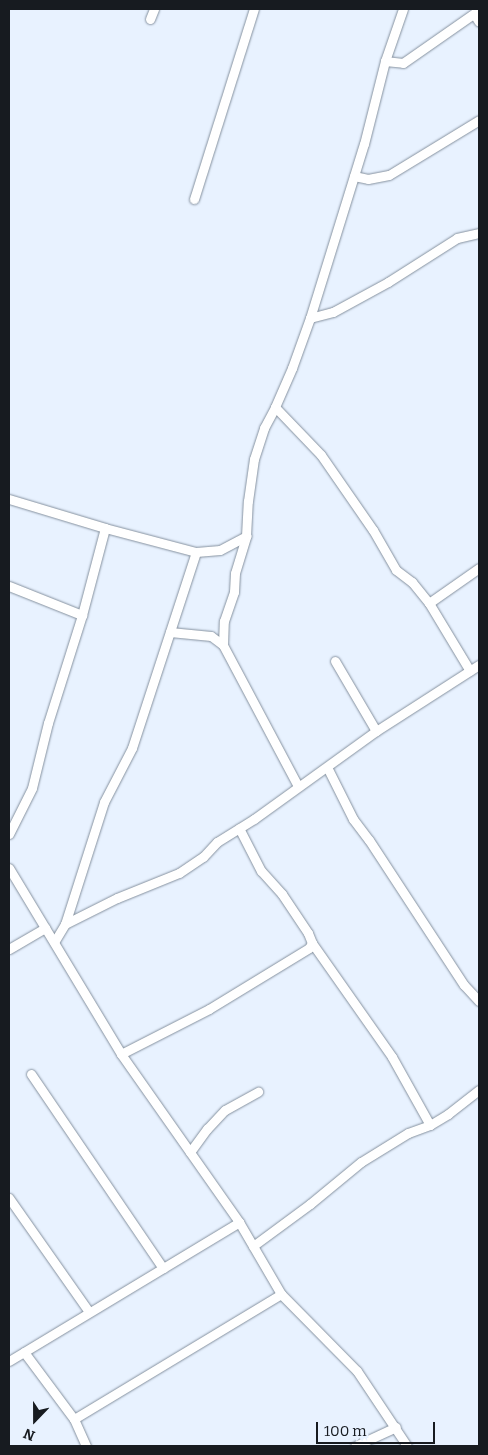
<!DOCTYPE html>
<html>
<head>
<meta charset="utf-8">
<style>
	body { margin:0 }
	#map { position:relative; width:488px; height:1455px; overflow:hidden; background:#e8f2ff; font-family:Bitter,serif }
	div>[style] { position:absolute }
	.roads { filter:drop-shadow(0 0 1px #85919f) drop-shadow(0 0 1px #85919f) }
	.street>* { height:9px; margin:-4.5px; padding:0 4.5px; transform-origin:4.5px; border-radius:4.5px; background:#fff }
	span { translate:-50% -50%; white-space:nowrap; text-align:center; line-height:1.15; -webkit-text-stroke:4.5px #e8f2ff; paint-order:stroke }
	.frame { position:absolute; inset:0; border:10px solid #171b20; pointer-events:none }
	.north { position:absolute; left:10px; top:1395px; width:50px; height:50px; -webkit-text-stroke:4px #e8f2ff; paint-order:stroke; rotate:202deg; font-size:14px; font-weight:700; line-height:20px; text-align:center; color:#171b20 }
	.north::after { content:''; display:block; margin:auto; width:18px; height:22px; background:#171b20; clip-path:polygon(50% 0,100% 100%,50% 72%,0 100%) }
	.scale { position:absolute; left:316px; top:1422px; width:119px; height:22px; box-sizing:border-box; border:2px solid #171b20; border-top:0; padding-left:6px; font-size:15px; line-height:18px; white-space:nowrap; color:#171b20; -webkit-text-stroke:4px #e8f2ff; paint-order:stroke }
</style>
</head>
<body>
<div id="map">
	<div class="roads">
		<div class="street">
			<i style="left:474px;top:14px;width:9px;rotate:58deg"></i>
			<i style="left:150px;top:19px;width:11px;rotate:-68deg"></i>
			<i style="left:385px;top:61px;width:18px;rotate:6deg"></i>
			<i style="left:403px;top:63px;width:93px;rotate:-34.9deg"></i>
			<i style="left:354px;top:176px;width:14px;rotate:12deg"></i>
			<i style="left:368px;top:179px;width:21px;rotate:-11deg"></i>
			<i style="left:389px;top:175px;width:105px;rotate:-31.4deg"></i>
			<i style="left:194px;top:199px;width:199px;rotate:-72.5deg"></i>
			<i style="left:310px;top:318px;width:24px;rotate:-15deg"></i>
			<i style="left:333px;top:312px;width:63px;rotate:-28.6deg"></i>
			<i style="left:388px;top:282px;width:82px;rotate:-32.5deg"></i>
			<i style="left:457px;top:238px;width:23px;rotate:-13deg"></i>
			<i style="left:275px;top:407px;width:66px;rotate:46.2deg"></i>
			<i style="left:321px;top:455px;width:91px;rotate:55.3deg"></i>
			<i style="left:373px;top:530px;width:46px;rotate:60.1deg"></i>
			<i style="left:396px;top:570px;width:20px;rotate:37deg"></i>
			<i style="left:412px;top:582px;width:27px;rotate:51deg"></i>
			<i style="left:429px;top:603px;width:79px;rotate:58.9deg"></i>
			<i style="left:9px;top:499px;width:100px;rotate:16.8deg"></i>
			<i style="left:196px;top:552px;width:24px;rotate:-5deg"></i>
			<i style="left:220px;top:550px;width:30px;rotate:-28deg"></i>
			<i style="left:246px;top:536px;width:35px;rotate:-87deg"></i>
			<i style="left:248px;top:501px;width:42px;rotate:-81.9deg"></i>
			<i style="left:254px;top:459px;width:33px;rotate:-72deg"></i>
			<i style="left:264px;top:428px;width:24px;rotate:-62deg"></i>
			<i style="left:275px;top:407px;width:43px;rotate:-66.4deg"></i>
			<i style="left:292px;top:368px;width:53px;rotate:-70.2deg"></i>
			<i style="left:310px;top:318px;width:182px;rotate:-72.8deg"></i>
			<i style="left:364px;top:144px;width:86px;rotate:-75.8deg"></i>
			<i style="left:385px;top:61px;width:55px;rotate:-70.9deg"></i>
			<i style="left:9px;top:586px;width:79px;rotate:21.7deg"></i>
			<i style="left:429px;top:603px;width:61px;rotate:-35deg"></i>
			<i style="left:170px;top:632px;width:41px;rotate:5.6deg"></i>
			<i style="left:211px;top:636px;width:15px;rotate:37deg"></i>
			<i style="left:223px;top:645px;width:160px;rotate:62deg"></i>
			<i style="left:223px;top:645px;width:24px;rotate:-88deg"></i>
			<i style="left:224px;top:621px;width:31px;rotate:-71deg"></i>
			<i style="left:234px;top:592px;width:19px;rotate:-87deg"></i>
			<i style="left:235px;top:573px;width:39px;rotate:-73deg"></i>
			<i style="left:335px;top:661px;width:81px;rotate:59.6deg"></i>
			<i style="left:327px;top:767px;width:58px;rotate:63.4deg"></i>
			<i style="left:353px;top:819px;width:26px;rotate:53deg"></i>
			<i style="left:369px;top:840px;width:173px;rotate:56.8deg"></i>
			<i style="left:464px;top:985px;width:22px;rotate:47deg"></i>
			<i style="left:9px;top:834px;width:51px;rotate:-63.4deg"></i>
			<i style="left:32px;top:788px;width:67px;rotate:-76.2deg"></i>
			<i style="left:48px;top:723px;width:113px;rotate:-72.5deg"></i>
			<i style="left:82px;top:615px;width:90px;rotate:-75.2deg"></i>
			<i style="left:105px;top:528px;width:94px;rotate:14.8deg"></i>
			<i style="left:196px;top:552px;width:206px;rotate:108.1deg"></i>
			<i style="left:132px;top:748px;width:61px;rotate:117.4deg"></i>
			<i style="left:104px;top:802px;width:128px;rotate:107.7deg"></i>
			<i style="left:65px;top:924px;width:21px;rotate:121deg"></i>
			<i style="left:9px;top:868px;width:217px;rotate:58.9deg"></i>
			<i style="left:121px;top:1054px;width:205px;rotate:54.9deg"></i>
			<i style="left:239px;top:1222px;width:83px;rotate:59.7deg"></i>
			<i style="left:281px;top:1294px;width:108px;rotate:45.4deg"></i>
			<i style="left:357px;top:1371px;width:90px;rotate:56.3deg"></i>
			<i style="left:65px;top:924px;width:58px;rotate:-26.6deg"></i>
			<i style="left:117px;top:898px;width:67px;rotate:-22deg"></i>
			<i style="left:179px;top:873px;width:29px;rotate:-34deg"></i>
			<i style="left:203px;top:857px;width:21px;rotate:-47deg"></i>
			<i style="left:217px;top:842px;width:44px;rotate:-31.9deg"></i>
			<i style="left:254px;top:819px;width:150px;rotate:-35.8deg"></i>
			<i style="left:376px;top:731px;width:122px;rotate:-32.7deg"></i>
			<i style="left:312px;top:943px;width:139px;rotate:54.9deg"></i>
			<i style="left:392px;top:1057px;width:78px;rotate:60.8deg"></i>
			<i style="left:9px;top:949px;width:42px;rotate:-30.3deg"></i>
			<i style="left:121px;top:1054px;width:99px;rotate:-27.1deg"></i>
			<i style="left:209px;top:1009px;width:117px;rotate:-31.4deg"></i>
			<i style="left:309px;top:948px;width:6px;rotate:-59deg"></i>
			<i style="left:312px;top:943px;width:11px;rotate:-112deg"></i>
			<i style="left:308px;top:933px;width:47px;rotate:-123.7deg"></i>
			<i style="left:282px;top:894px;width:31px;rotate:-132deg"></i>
			<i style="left:261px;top:871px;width:48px;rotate:-117.1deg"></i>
			<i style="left:31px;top:1074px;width:235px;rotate:55.8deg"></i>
			<i style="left:190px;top:1152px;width:29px;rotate:-54deg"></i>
			<i style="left:207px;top:1129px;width:26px;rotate:-47deg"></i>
			<i style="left:225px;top:1110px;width:38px;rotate:-29deg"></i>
			<i style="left:9px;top:1198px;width:139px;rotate:54.9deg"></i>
			<i style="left:253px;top:1246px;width:71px;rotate:-36.4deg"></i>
			<i style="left:310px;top:1204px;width:66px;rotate:-39.5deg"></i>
			<i style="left:361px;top:1162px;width:55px;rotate:-31.7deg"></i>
			<i style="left:408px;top:1133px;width:23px;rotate:-20deg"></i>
			<i style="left:430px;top:1125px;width:21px;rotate:-31deg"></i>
			<i style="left:448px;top:1114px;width:39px;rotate:-38deg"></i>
			<i style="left:24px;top:1352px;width:84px;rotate:53.3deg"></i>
			<i style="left:74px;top:1419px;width:30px;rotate:66deg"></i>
			<i style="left:9px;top:1361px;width:269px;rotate:-31.1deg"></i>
			<i style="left:74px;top:1419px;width:242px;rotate:-31.1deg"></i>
			<i style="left:355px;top:1446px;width:45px;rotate:-24.9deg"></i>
		</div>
	</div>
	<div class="frame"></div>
	<div class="north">N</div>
	<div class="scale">100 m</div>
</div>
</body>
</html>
